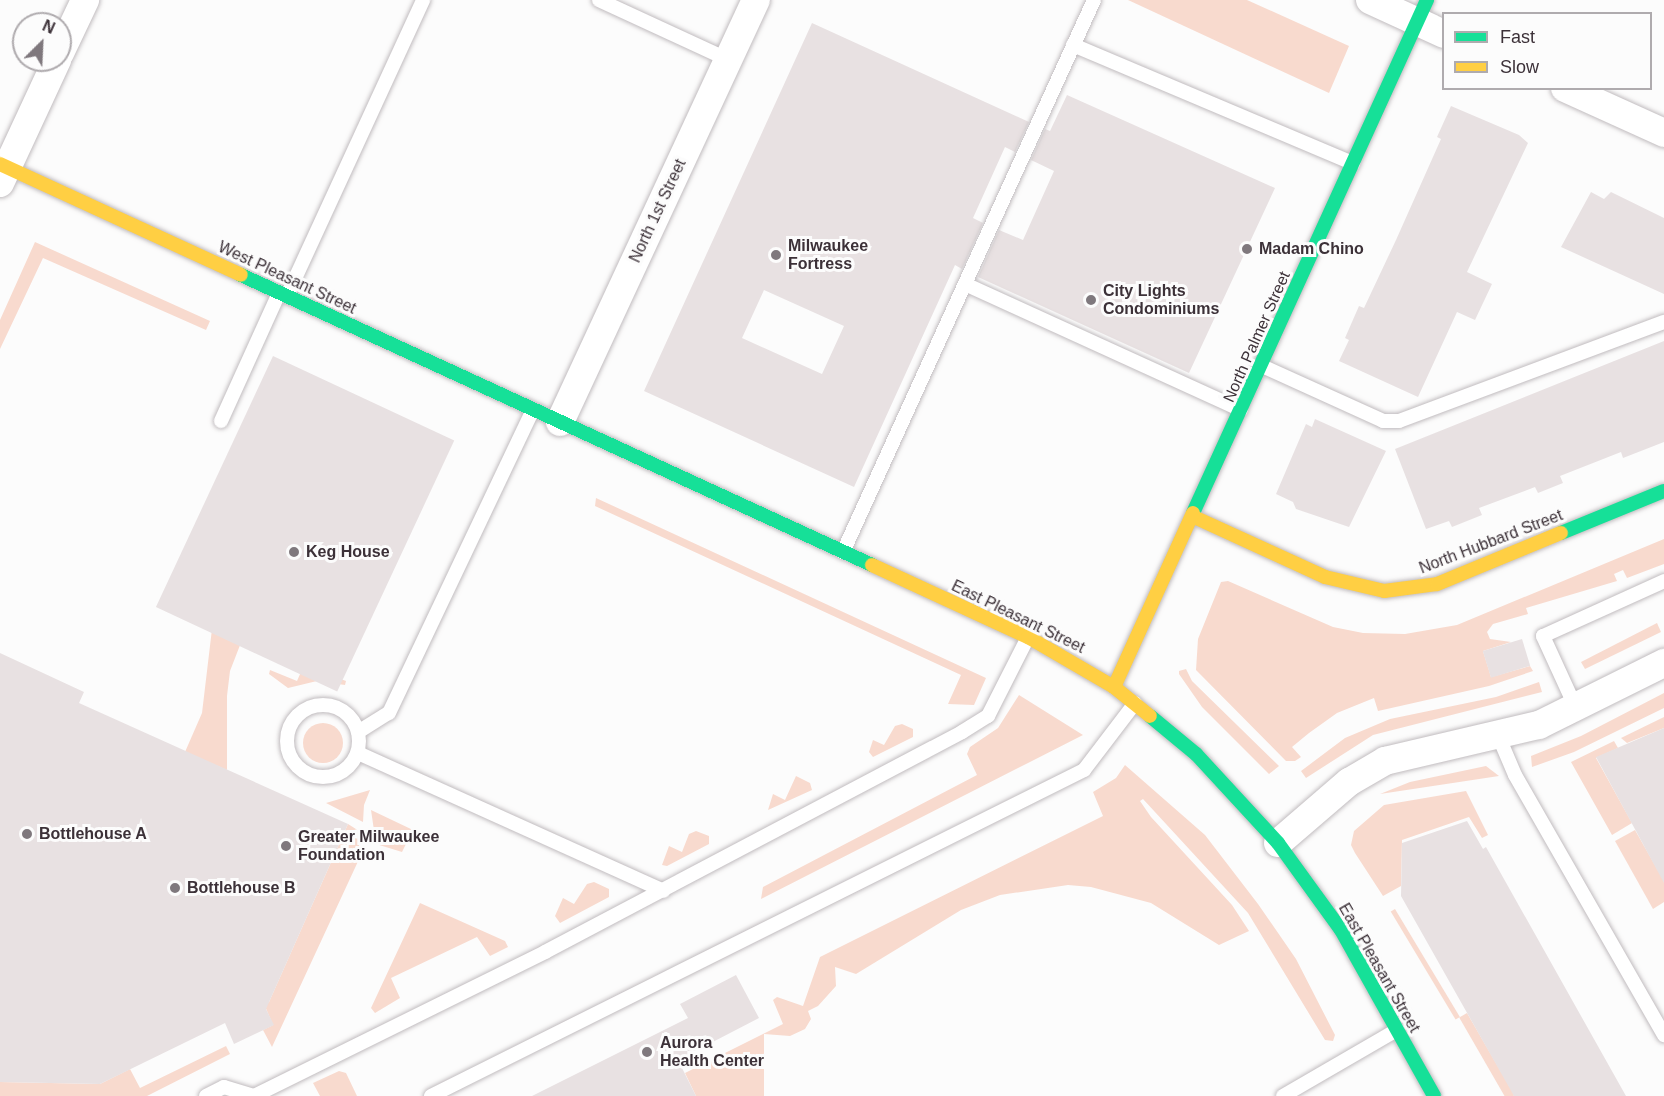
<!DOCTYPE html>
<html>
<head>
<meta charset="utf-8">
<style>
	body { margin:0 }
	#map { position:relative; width:1664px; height:1096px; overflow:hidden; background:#fcfcfc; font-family:Arial,sans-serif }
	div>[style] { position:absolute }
	.green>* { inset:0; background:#f8dace; transform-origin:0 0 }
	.round { border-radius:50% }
	.building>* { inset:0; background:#e8e1e2; transform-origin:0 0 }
	.roads { filter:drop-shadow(0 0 2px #c1bcbf) drop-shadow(0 0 2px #c1bcbf) }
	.lane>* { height:14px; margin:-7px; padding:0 7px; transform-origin:7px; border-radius:7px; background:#fff }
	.lane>.ring { margin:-7px; padding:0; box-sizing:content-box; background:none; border:14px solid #fff; border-radius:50% }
	.street>* { height:28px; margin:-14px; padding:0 14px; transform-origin:14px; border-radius:14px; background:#fff }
	.fast>* { height:14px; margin:-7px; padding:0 7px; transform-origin:7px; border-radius:7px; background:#16e098 }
	.slow>* { height:14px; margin:-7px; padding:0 7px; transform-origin:7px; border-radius:7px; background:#ffcf43 }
	.dots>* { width:16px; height:16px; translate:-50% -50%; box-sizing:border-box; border:3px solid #fcfcfc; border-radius:50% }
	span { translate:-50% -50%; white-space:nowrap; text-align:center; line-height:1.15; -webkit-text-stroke:6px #fcfcfc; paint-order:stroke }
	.street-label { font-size:16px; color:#3c3138 }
	.poi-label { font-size:16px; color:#3c3138; font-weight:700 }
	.left { translate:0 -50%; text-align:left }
	.legend { position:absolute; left:1442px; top:12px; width:210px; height:78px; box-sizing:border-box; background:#fcfcfc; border:2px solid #afabae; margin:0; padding:8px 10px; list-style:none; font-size:18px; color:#3c3138 }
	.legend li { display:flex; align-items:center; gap:12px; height:30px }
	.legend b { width:30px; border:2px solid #afabae }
	.north { position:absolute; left:12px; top:12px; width:60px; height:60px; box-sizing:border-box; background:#fcfcfc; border:2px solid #afabae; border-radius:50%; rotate:24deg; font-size:16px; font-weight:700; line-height:24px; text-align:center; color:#3c3138 }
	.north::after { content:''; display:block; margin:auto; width:21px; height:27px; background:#7f787d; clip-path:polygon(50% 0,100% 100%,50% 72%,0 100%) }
</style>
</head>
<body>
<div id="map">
	<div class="green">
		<i style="clip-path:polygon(1128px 0,1247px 0,1349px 46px,1329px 93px)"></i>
		<i style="clip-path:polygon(35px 242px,210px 321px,206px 330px,43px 258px,0 349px,0 320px)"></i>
		<i style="clip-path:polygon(596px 498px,986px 678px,974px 705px,948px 704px,961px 675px,595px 506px)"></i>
		<i style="clip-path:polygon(1664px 539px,1664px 564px,1627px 578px,1623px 570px,1614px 574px,1617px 581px,1526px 608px,1528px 614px,1493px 624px,1487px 632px,1490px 639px,1511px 642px,1483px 651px,1491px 677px,1530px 666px,1533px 671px,1489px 686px,1378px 711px,1374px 698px,1337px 713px,1309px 733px,1292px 747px,1301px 757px,1295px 761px,1286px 761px,1196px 670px,1198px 639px,1221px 582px,1228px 581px,1333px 627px,1363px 633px,1405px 634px,1457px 625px)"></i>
		<i style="clip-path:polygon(1657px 623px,1661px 632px,1585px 669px,1581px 662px)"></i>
		<i style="clip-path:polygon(212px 629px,242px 640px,230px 671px,227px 696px,227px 770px,185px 752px,202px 713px)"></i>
		<i style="clip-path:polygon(304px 665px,346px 681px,345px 685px,317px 681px,288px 688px,269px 674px,270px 670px,297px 681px)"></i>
		<i style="clip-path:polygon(1186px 669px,1192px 681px,1279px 766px,1269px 774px,1202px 707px,1179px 674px,1179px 671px)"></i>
		<i style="clip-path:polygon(1539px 682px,1542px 692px,1373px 735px,1306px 778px,1301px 771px,1345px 738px,1390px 719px,1496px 697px)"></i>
		<i style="clip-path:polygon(1664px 693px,1664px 708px,1574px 752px,1532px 767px,1531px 756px,1581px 736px)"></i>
		<i style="clip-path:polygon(1019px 695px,1083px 735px,761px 899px,763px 887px,977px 775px,967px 754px,970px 747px,998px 728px)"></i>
		<i style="clip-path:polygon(1664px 717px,1664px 728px,1627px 743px,1621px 738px)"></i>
		<i class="round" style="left:303px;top:723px;width:40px;height:40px"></i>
		<i style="clip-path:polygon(902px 724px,913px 729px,913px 737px,873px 757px,869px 752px,873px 740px,884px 745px,895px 726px)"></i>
		<i style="clip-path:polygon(1614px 741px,1618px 748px,1596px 758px,1632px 823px,1612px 835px,1571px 762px)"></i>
		<i style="clip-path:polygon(1125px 765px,1205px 835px,1258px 904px,1296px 959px,1335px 1035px,1333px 1041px,1325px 1040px,1248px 913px,1143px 799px,1140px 801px,1151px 817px,1232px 905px,1249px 931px,1219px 945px,1151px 903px,1091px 887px,1068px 885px,1000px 895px,961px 910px,856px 974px,835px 967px,836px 986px,818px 1006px,808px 1011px,811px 1019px,805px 1029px,790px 1036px,764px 1034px,764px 1096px,696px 1096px,685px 1073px,783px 1024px,773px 1000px,777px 997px,803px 1006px,820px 957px,1103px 816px,1093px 792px,1116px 778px)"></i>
		<i style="clip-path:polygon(1486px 766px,1499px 776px,1380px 794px,1410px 782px)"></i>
		<i style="clip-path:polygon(796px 776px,810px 783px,812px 790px,768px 810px,773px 794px,785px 800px)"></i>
		<i style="clip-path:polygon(370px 790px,364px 805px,363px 822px,326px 803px)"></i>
		<i style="clip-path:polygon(1466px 791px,1488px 835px,1482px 838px,1469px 817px,1402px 840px,1401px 886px,1383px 896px,1355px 853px,1351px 845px,1354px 831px,1384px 805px)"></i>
		<i style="clip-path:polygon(371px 810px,413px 830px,402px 852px,376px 844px)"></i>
		<i style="clip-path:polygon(348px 824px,367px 836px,367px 842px,272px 1047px,263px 1030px,273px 1025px,264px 1004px,269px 1002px)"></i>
		<i style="clip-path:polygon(1635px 830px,1664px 881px,1664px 902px,1653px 909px,1615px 841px)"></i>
		<i style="clip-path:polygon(696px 831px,709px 836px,709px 844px,667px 866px,662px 865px,669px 846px,682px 852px,689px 834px)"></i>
		<i style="clip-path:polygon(594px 882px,609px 889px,609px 897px,560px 923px,555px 916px,563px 898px,574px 904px,587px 884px)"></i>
		<i style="clip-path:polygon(420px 903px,505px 941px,508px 947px,490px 956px,477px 937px,391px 978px,400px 998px,375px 1013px,371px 1008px)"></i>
		<i style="left:1395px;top:909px;width:126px;height:5px;rotate:59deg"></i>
		<i style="left:1467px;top:1013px;width:95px;height:9px;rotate:60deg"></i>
		<i style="clip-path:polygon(226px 1046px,230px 1054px,147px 1096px,0 1096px,0 1082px,100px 1084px,130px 1069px,140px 1088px)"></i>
		<i style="clip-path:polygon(339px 1071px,346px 1073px,357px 1096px,320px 1096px,313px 1083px)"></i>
	</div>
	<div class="building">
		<i style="clip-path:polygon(evenodd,812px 23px,1029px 122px,1015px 152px,1005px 147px,973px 218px,983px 223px,962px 269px,955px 265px,854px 487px,644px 391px,812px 23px,764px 290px,844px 326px,822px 374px,742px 338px,764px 290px)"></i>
		<i style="clip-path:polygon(1067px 95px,1275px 188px,1189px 373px,978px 277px,999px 230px,1023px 240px,1054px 171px,1031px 160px,1045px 129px,1050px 131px)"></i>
		<i style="clip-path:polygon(1451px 106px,1519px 135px,1528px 143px,1467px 272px,1492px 284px,1475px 320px,1457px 312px,1418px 397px,1339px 361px,1349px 340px,1345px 338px,1359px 306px,1364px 308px,1396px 240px,1441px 139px,1437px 137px)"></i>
		<i style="clip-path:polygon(1591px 192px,1604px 199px,1611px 192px,1664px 218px,1664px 294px,1561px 247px)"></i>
		<i style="clip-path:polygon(1664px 341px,1664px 442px,1623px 458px,1621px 452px,1560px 476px,1563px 483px,1538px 493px,1535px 487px,1479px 508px,1482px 515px,1452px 527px,1449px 521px,1426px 529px,1395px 449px)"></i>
		<i style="left:273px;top:356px;width:200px;height:277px;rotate:25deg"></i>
		<i style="clip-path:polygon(1315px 419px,1386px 451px,1349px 527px,1296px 509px,1293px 502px,1276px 494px,1306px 424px,1312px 427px)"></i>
		<i style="left:1522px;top:639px;width:28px;height:41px;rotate:73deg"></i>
		<i style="clip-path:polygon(0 653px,84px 692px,79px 703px,348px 824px,266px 1009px,274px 1025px,234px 1044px,225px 1023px,100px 1084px,0 1082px)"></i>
		<i style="clip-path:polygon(1664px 728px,1664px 883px,1596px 757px)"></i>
		<i style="clip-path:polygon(1467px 821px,1483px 849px,1486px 847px,1626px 1096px,1514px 1096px,1401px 896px,1402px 843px)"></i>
		<i style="clip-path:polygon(736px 975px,759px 1018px,678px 1060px,696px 1096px,532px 1096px,688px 1018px,680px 1004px)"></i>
	</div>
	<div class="roads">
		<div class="lane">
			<i style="left:599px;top:0;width:143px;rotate:24.8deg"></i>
			<i style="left:1073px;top:45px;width:304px;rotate:22.9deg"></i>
			<i style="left:965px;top:284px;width:303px;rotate:24.5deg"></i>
			<i style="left:287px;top:296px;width:326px;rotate:-65.3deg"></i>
			<i style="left:1262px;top:366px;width:133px;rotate:24.4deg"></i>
			<i style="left:1383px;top:421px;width:16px"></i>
			<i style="left:1399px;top:421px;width:283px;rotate:-20.5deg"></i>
			<i style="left:221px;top:421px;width:141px;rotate:-65.6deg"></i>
			<i style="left:843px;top:552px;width:606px;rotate:-65.55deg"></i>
			<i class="ring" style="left:287px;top:705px;width:58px;height:58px"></i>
			<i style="left:1575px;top:706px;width:77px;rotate:-114.6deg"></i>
			<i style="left:1543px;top:636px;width:133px;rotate:-24.4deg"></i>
			<i style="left:358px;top:732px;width:36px;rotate:-32deg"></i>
			<i style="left:389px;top:713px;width:335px;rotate:-64.6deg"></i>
			<i style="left:1498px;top:735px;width:43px;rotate:67deg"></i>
			<i style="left:1515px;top:775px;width:300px;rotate:60.2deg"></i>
			<i style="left:358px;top:753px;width:335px;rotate:24.3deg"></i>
			<i style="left:206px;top:1096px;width:20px;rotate:-27deg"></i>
			<i style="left:224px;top:1087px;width:31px;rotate:17deg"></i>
			<i style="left:254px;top:1096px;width:325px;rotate:-26.3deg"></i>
			<i style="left:545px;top:952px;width:471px;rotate:-27.8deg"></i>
			<i style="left:962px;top:732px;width:31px;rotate:-32deg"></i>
			<i style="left:988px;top:716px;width:89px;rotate:-63.1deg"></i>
			<i style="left:431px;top:1096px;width:730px;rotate:-26.53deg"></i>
			<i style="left:1084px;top:770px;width:84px;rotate:-52.7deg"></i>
			<i style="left:1283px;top:1096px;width:132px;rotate:-30.1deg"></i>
		</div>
		<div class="street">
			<i style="left:1370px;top:0;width:81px;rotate:24.7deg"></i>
			<i style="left:60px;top:53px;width:59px;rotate:-64.7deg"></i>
			<i style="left:1565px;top:88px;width:109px;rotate:24.4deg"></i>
			<i style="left:0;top:183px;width:136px;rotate:-65.1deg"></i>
			<i style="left:560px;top:422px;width:465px;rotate:-65.1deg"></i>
			<i style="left:1278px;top:843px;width:94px;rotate:-40.7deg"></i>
			<i style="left:1349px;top:782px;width:42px;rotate:-30.3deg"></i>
			<i style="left:1385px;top:761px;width:158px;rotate:-13.2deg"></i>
			<i style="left:1539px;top:725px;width:140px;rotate:-26.4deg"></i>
		</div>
		<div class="fast">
			<i style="left:241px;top:275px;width:694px;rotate:24.68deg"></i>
			<i style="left:1193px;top:513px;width:564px;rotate:-65.48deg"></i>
			<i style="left:1561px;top:533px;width:111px;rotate:-22.2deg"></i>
			<i style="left:1150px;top:716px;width:60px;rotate:39.6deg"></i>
			<i style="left:1196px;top:754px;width:121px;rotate:47.3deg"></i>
			<i style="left:1278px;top:843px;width:107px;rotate:54.1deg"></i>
			<i style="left:1341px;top:930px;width:190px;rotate:60.7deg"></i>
		</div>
		<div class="slow">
			<i style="left:0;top:164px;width:265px;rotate:24.7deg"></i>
			<i style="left:1194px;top:517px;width:144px;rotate:24.6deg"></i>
			<i style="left:1325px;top:577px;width:61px;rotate:13.3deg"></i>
			<i style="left:1384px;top:591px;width:53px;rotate:-7.5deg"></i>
			<i style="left:1437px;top:584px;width:134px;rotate:-22.4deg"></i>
			<i style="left:872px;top:565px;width:172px;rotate:24.8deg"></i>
			<i style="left:1028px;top:637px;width:99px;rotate:30.2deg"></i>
			<i style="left:1114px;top:687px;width:46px;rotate:38.9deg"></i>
			<i style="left:1114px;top:687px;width:191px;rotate:-65.6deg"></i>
		</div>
	</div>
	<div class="dots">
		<i style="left:1247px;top:249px;background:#7f787d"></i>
		<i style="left:776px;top:255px;background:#7f787d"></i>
		<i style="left:1091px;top:300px;background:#7f787d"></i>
		<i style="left:294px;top:552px;background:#7f787d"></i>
		<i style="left:27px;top:834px;background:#7f787d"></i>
		<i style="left:286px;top:846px;background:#7f787d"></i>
		<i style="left:175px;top:888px;background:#7f787d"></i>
		<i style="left:647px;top:1052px;background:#7f787d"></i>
	</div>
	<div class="street-label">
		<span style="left:658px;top:211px;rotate:-65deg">North 1st Street</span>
		<span style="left:287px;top:278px;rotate:25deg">West Pleasant Street</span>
		<span style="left:1257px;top:337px;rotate:-66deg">North Palmer Street</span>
		<span style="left:1491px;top:542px;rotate:-21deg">North Hubbard Street</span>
		<span style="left:1018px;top:617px;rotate:26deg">East Pleasant Street</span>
		<span style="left:1379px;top:968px;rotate:60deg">East Pleasant Street</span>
	</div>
	<div class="poi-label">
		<span class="left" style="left:788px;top:255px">Milwaukee<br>Fortress</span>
		<span class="left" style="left:1259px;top:249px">Madam Chino</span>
		<span class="left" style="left:1103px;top:300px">City Lights<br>Condominiums</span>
		<span class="left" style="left:306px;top:552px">Keg House</span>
		<span class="left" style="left:39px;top:834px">Bottlehouse A</span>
		<span class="left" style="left:298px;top:846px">Greater Milwaukee<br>Foundation</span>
		<span class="left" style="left:187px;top:888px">Bottlehouse B</span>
		<span class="left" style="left:660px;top:1052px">Aurora<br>Health Center</span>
	</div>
	<ul class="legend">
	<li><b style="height:8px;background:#16e098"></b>Fast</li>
	<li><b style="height:8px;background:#ffcf43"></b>Slow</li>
	</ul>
	<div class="north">N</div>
</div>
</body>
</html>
